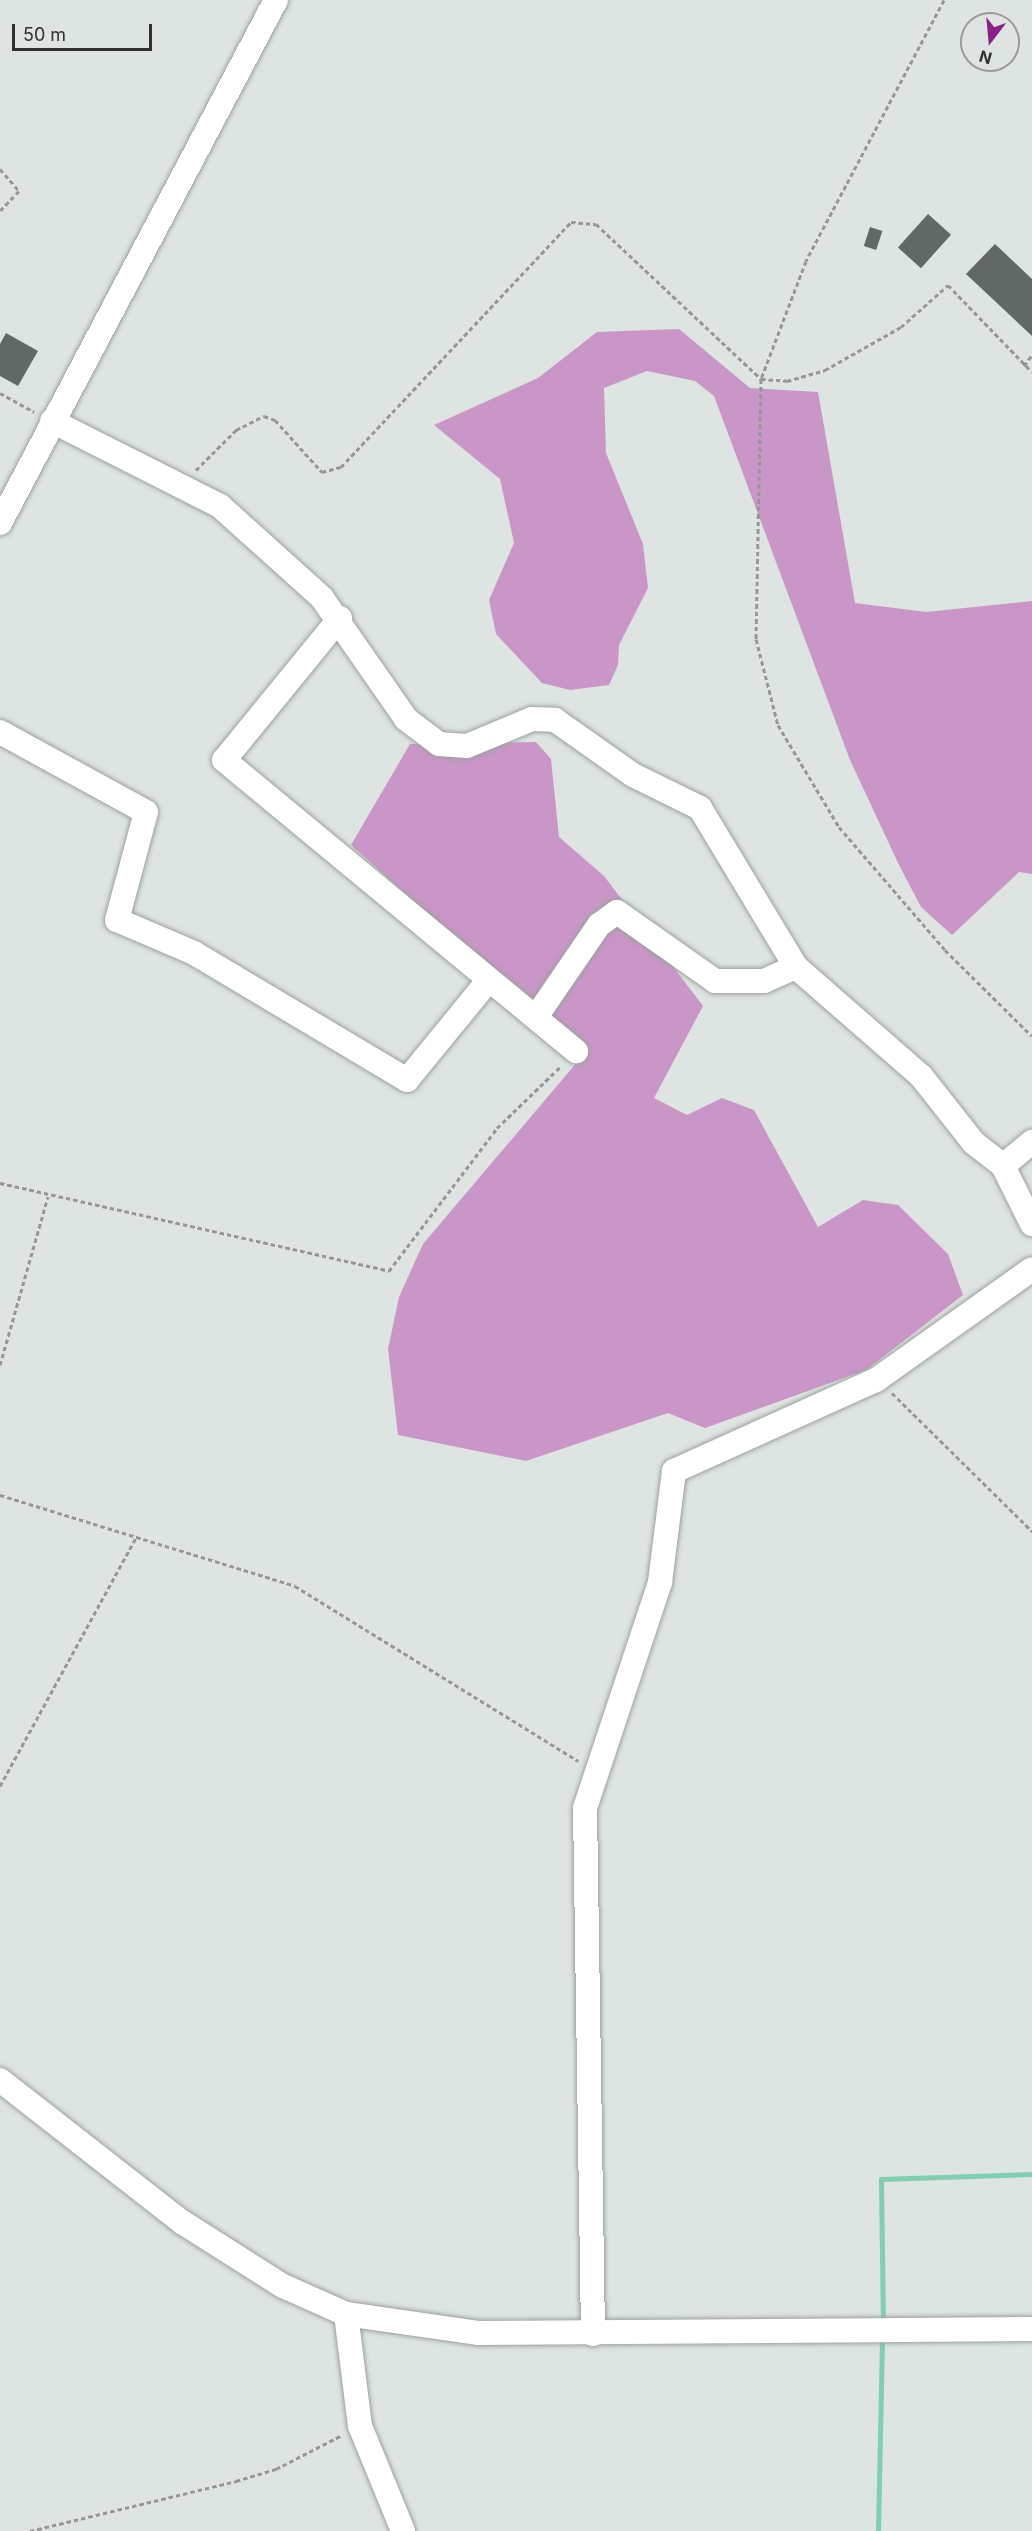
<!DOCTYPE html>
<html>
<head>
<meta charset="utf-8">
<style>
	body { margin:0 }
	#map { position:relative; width:1032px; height:2531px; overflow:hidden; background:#dde4e1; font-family:Inter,sans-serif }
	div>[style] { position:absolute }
	.forest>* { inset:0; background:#ca96c7 }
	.stream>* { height:5px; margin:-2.5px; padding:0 2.5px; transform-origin:2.5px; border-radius:2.5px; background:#7fcfb0 }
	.building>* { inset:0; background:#626865; transform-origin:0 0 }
	.path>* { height:3px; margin-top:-1.5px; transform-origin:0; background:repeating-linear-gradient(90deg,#939896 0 4.5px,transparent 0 7.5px) }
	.roads { filter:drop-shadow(0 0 2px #9ba19e) drop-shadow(0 0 2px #9ba19e) }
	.minor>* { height:24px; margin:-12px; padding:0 12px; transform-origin:12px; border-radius:12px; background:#fff }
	span { translate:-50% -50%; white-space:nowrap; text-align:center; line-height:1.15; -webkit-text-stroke:6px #dde4e1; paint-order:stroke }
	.north { position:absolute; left:960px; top:12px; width:60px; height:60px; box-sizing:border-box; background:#dde4e1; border:2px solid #979c9a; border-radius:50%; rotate:196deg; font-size:16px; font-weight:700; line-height:24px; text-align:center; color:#2e3130 }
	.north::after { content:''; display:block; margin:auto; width:21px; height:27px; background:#892188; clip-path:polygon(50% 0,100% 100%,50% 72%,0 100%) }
	.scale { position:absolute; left:12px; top:24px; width:140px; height:27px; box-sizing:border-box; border:3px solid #2e3130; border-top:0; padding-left:8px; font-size:18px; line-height:21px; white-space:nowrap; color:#2e3130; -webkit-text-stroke:4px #dde4e1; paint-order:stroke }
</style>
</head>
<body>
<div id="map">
	<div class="forest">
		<i style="clip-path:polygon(679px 329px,750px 388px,818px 392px,855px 603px,926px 612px,1032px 601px,1032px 874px,1019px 872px,952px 935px,921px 907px,899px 865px,850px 760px,714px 396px,695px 381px,647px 371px,604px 388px,606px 453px,643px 544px,648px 588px,619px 645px,618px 665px,609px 685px,570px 690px,542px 683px,496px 634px,489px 600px,514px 543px,500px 479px,434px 425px,538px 378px,597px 332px)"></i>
		<i style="clip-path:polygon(536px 742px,551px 759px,559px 837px,604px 876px,703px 1006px,654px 1098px,687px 1115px,722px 1098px,754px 1110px,818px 1227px,863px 1200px,898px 1205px,948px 1254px,963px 1295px,866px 1370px,705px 1428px,668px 1413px,526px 1461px,398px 1435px,388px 1349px,399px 1297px,423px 1244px,584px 1054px,351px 845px,410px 744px)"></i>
	</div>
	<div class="stream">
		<i style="left:883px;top:2325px;width:146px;rotate:-90.8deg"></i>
		<i style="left:881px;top:2179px;width:151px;rotate:-1.9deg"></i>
		<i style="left:878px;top:2531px;width:193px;rotate:-88.8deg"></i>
	</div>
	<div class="building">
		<i style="left:928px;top:214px;width:31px;height:45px;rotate:42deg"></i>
		<i style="left:870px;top:227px;width:13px;height:20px;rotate:18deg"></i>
		<i style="clip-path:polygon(995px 244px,1032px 279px,1032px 336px,966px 274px)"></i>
		<i style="clip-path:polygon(6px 333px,38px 351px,18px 386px,0 376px,0 344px)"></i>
	</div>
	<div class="path">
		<i style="left:944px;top:0;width:295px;rotate:117.9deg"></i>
		<i style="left:806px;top:261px;width:126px;rotate:110.9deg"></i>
		<i style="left:761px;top:379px;width:260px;rotate:91.1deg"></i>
		<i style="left:756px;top:639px;width:89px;rotate:75.7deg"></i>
		<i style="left:778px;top:725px;width:119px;rotate:59.1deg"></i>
		<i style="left:839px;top:827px;width:162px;rotate:49.2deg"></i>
		<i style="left:945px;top:950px;width:122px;rotate:44.7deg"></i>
		<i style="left:0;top:169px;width:29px;rotate:49deg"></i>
		<i style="left:19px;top:191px;width:28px;rotate:134deg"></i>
		<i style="left:1024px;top:366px;width:14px;rotate:-54deg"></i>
		<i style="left:0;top:393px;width:39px;rotate:29deg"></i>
		<i style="left:196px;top:470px;width:57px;rotate:-45deg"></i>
		<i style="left:236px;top:430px;width:31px;rotate:-27deg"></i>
		<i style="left:264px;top:416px;width:12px;rotate:20deg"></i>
		<i style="left:275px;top:420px;width:70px;rotate:47.9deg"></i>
		<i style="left:322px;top:472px;width:20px;rotate:-15deg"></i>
		<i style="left:341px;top:467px;width:336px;rotate:-46.8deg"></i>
		<i style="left:571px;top:222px;width:25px;rotate:5deg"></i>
		<i style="left:596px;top:224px;width:226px;rotate:43.2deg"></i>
		<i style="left:761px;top:379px;width:26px;rotate:4deg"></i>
		<i style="left:787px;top:381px;width:40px;rotate:-16deg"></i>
		<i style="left:825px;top:370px;width:87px;rotate:-29.5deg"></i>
		<i style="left:901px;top:327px;width:63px;rotate:-41.8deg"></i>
		<i style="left:948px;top:285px;width:121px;rotate:46deg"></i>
		<i style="left:0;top:1183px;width:399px;rotate:12.7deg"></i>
		<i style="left:389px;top:1271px;width:179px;rotate:-52.9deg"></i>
		<i style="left:497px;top:1128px;width:89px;rotate:-44.1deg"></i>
		<i style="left:0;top:1365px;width:175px;rotate:-74.1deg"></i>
		<i style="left:892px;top:1393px;width:197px;rotate:44.6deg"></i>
		<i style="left:0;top:1495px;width:309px;rotate:17.1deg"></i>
		<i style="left:295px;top:1586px;width:333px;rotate:31.7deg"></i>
		<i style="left:0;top:1786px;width:285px;rotate:-61.3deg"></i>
		<i style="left:30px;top:2531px;width:212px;rotate:-13.6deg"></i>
		<i style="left:236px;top:2481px;width:42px;rotate:-16.7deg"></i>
		<i style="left:276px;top:2469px;width:74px;rotate:-27.3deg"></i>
	</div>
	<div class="roads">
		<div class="minor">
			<i style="left:52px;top:421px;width:188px;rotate:26.8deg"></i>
			<i style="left:220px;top:506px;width:137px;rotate:42deg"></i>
			<i style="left:322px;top:598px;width:147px;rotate:55.2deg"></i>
			<i style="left:406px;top:719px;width:41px;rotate:37.1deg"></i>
			<i style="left:439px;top:744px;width:28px;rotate:4deg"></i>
			<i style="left:467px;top:746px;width:70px;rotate:-22.6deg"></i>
			<i style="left:532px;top:719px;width:23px;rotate:2deg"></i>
			<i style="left:555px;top:720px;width:95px;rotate:35.2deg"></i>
			<i style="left:633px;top:775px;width:75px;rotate:26.2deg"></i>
			<i style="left:700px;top:808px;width:186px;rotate:58.9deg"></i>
			<i style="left:796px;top:967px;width:166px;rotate:41.1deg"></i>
			<i style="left:921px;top:1076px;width:85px;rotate:51.7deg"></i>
			<i style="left:974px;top:1143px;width:37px;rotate:38deg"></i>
			<i style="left:1003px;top:1166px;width:65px;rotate:63.4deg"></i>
			<i style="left:0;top:523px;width:591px;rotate:-62.18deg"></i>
			<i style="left:340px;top:618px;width:183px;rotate:129.2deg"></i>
			<i style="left:224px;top:760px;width:457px;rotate:39.6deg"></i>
			<i style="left:0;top:732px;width:166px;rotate:28.7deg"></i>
			<i style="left:146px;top:812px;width:112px;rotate:105deg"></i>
			<i style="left:117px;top:920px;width:84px;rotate:23.2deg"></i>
			<i style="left:194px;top:953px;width:248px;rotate:30.8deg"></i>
			<i style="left:407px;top:1080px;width:128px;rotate:-50.7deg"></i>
			<i style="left:536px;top:1017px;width:112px;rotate:-55.6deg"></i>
			<i style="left:599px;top:925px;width:22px;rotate:-36deg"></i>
			<i style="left:617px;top:912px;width:120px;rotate:35.1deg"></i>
			<i style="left:715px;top:981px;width:49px"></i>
			<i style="left:764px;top:981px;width:35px;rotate:-24deg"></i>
			<i style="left:1003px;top:1166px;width:38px;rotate:-40deg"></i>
			<i style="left:0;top:2080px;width:231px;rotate:38deg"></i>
			<i style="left:182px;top:2222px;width:120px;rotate:32.4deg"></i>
			<i style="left:283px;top:2286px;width:69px;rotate:24deg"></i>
			<i style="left:346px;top:2314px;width:133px;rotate:8.2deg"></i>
			<i style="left:478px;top:2333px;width:554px;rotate:-0.41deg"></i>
			<i style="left:346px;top:2314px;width:113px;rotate:82.9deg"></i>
			<i style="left:360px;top:2426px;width:113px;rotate:67.7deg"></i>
			<i style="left:593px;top:2334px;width:526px;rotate:-90.87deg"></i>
			<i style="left:585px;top:1808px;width:238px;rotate:-71.6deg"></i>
			<i style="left:660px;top:1582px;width:112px;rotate:-82.8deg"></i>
			<i style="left:674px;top:1471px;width:222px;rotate:-24.3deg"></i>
			<i style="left:876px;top:1380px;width:191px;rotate:-35.4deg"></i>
		</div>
	</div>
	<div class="north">N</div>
	<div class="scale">50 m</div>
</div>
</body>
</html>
